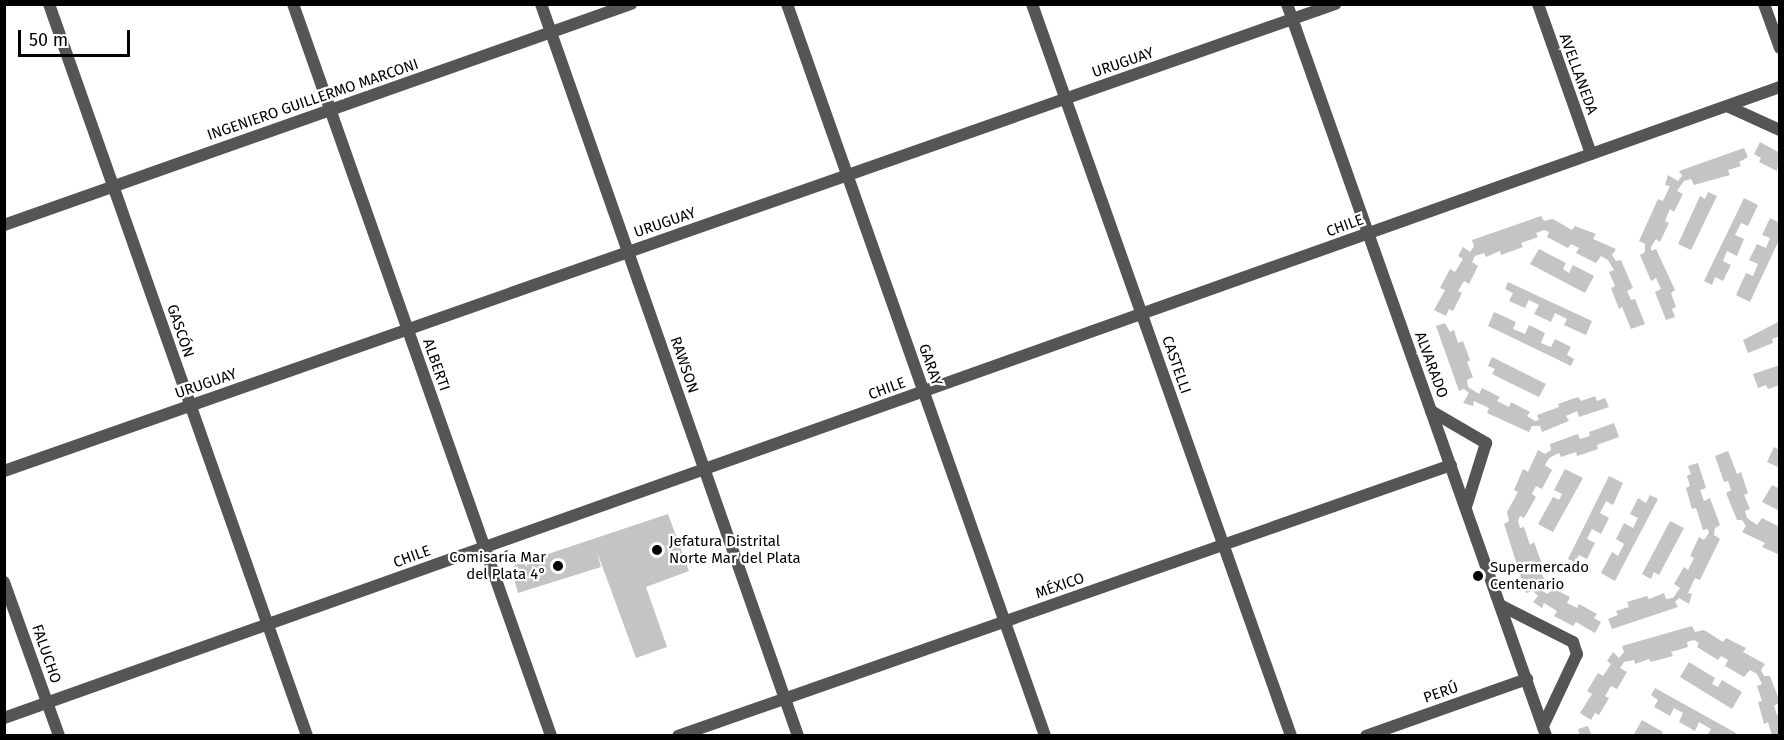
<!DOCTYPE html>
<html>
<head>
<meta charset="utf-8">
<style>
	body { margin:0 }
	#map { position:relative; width:1784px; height:740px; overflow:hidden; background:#fff; font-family:"Fira Sans",sans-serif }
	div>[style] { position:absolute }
	.building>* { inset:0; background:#c4c4c4 }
	.street>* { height:12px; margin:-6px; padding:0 6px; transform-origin:6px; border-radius:6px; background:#555 }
	.dots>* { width:16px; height:16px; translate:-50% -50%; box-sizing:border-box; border:3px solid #fff; border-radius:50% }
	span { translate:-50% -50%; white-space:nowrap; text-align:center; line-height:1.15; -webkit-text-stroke:4.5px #fff; paint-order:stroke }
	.street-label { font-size:15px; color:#000 }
	.poi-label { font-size:15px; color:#000 }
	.left { translate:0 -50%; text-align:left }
	.right { translate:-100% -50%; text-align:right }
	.frame { position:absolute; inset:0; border:6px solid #000; pointer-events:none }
	.scale { position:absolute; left:18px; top:30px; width:112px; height:27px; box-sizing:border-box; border:3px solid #000; border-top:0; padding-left:8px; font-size:18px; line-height:21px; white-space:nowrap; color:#000; -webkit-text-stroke:4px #fff; paint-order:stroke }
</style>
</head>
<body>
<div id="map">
	<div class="building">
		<i style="clip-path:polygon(1760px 142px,1780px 153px,1777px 171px,1759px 162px,1761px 158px,1754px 154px)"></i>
		<i style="clip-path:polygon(1744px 148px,1748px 157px,1739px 162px,1741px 166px,1728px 170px,1730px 175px,1694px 185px,1691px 179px,1684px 181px,1677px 191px,1683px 194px,1674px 212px,1670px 209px,1665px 221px,1669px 223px,1660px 242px,1656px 239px,1651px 247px,1651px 251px,1656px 249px,1675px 290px,1671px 293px,1676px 307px,1672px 309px,1675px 317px,1666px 320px,1655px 292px,1661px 289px,1656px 278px,1651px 281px,1640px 255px,1645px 252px,1645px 244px,1639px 241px,1658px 199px,1663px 201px,1670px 186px,1665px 185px,1668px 175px,1678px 181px,1682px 176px,1679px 171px)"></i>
		<i style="clip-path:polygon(1708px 192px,1717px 196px,1691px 250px,1678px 244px,1700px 196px,1705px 199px)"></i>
		<i style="clip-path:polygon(1744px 198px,1758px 205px,1748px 226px,1741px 223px,1735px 235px,1744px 239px,1737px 256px,1727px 251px,1723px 261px,1731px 265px,1723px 281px,1715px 277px,1712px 285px,1704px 281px)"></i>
		<i style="clip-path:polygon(1541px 216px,1544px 221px,1553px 219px,1572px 230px,1575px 226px,1596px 234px,1593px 239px,1616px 249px,1612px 255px,1616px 261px,1621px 260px,1633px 288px,1627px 291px,1631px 300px,1635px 299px,1645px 324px,1631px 329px,1622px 307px,1619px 309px,1611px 288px,1615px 286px,1609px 272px,1614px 270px,1608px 260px,1601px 256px,1596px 263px,1576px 253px,1579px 248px,1571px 244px,1568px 248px,1547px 237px,1549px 232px,1544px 230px,1536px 233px,1538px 237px,1521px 243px,1523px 247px,1501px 255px,1500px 251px,1486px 257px,1484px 253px,1475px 256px,1472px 262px,1478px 266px,1469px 284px,1464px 281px,1458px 291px,1462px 293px,1453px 311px,1449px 309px,1446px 316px,1434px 310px,1445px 290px,1440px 288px,1450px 269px,1455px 272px,1463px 259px,1458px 256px,1463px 247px,1470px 252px,1474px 246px,1472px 240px)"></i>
		<i style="clip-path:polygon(1770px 218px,1778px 222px,1780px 218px,1780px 238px,1750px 302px,1736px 295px,1746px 273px,1753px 276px,1758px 264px,1749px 260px,1757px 244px,1766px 248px,1770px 238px,1762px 235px)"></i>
		<i style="clip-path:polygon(1539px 249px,1566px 263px,1563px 269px,1569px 273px,1573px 265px,1594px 276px,1585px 293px,1530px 264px)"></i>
		<i style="clip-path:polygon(1508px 282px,1592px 321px,1586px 335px,1564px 325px,1567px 319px,1555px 313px,1551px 322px,1534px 314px,1539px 305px,1529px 300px,1525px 308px,1509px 301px,1513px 293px,1505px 289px)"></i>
		<i style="clip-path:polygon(1494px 312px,1516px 322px,1513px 329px,1525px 334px,1529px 325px,1545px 333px,1541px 343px,1551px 347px,1555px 339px,1571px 347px,1567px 355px,1574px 359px,1571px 366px,1488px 326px)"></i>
		<i style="clip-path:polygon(1780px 321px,1780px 336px,1772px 339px,1773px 343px,1748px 353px,1743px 340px)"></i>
		<i style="clip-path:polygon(1445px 323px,1450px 332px,1454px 330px,1458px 343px,1463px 341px,1470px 360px,1467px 362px,1473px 377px,1467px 380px,1468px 387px,1479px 394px,1482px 388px,1500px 397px,1497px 401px,1509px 407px,1511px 402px,1530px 412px,1527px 416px,1535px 421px,1539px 420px,1537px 415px,1559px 407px,1558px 404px,1578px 397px,1581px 401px,1595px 396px,1597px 401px,1605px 398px,1609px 407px,1579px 417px,1577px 411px,1566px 416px,1569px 421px,1542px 432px,1540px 426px,1532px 426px,1529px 432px,1487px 413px,1489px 408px,1474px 401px,1473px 406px,1463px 403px,1469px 393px,1464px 389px,1459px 391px,1436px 326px)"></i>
		<i style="clip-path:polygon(1492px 357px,1546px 384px,1539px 397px,1492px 374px,1495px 369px,1488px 366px)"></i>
		<i style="clip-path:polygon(1780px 365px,1780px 385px,1768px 389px,1766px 385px,1758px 388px,1753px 374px)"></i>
		<i style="clip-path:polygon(1614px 423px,1619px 437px,1597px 445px,1598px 449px,1577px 456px,1576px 452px,1561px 457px,1559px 453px,1549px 458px,1545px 465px,1552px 470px,1542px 489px,1536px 486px,1532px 494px,1536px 497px,1524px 518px,1520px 516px,1518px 521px,1520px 528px,1524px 527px,1530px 545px,1534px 542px,1542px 564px,1538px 566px,1544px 579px,1539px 581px,1542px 591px,1548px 594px,1552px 588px,1570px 597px,1567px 603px,1577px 608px,1579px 604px,1597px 614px,1594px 618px,1601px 622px,1595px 633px,1576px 622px,1573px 626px,1554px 616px,1557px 611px,1544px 603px,1542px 608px,1533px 602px,1538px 596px,1533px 591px,1526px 593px,1504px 524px,1509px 521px,1507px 512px,1518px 492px,1514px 490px,1523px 469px,1528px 472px,1538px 450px,1545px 454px,1551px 450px,1550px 444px,1578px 434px,1580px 439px,1590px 436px,1589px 432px)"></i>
		<i style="clip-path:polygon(1774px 447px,1780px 450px,1780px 468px,1767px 462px)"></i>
		<i style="clip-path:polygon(1728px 451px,1737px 474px,1741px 472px,1748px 493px,1744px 495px,1750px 509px,1745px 511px,1747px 518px,1757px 525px,1762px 518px,1780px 527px,1780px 555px,1762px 547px,1765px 543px,1742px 532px,1746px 526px,1742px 520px,1737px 520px,1726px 493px,1731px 490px,1728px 481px,1724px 482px,1715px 456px)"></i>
		<i style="clip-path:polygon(1698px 463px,1706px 488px,1700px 490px,1704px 501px,1710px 498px,1720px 525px,1715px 528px,1714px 535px,1720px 539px,1700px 580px,1695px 578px,1688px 593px,1692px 594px,1689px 604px,1679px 598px,1675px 602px,1678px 607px,1612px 629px,1608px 619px,1618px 615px,1616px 611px,1629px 607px,1627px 602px,1647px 596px,1649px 599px,1664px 593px,1666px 599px,1673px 598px,1680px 588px,1674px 584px,1684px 567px,1688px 570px,1694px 558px,1690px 556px,1699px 537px,1704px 540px,1709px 533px,1708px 529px,1703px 530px,1696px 508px,1692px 509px,1686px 488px,1690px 486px,1687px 476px,1691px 474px,1688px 466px)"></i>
		<i style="clip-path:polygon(1565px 469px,1583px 478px,1553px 532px,1538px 524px,1553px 497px,1559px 500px,1562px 494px,1554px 490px)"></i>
		<i style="clip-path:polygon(1609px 476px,1623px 483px,1613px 505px,1606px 501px,1600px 513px,1609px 518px,1601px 534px,1592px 529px,1587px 539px,1595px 543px,1587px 559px,1579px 555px,1575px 562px,1568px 559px)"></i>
		<i style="clip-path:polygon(1772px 485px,1780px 489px,1780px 511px,1762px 502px)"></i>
		<i style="clip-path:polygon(1650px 495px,1658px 499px,1615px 581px,1601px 573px,1612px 552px,1618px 556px,1624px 544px,1616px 539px,1624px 523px,1633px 528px,1638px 518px,1630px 514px,1638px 498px,1646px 503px)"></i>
		<i style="clip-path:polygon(668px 514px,689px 571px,646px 587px,667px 647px,636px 658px,597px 552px,601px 567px,518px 593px,512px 572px,515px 565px)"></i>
		<i style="clip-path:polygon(1670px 521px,1684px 528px,1659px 575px,1654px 572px,1651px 579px,1642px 574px)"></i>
		<i style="clip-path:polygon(1692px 626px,1695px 632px,1704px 630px,1723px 642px,1726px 638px,1746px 648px,1743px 652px,1765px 664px,1761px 670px,1764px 676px,1770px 676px,1780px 702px,1774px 706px,1777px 715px,1780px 715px,1780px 736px,1772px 736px,1768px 722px,1764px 724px,1758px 702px,1762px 701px,1757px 686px,1762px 684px,1757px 674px,1750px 670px,1744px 677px,1725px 666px,1728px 660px,1721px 656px,1718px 660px,1697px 647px,1699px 643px,1694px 640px,1687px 642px,1688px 647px,1671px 652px,1673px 656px,1651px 662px,1649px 659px,1635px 664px,1634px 660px,1624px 662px,1620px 668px,1627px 672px,1617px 689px,1611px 686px,1605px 696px,1609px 698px,1599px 715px,1595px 713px,1591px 720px,1580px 713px,1592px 694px,1587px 691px,1598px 673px,1603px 676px,1611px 664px,1607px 661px,1613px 652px,1619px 658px,1624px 652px,1622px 646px)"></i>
		<i style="clip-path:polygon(1689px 662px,1715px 678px,1712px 684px,1718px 687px,1722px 680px,1742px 692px,1732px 709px,1680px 677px)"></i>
		<i style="clip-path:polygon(1655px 688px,1736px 733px,1734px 736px,1707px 736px,1711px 729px,1699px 722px,1695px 731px,1679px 722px,1683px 713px,1674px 708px,1670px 716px,1654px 707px,1658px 700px,1651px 695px)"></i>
		<i style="clip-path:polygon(1642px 720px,1663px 732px,1661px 736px,1634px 734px)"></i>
		<i style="clip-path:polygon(1588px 726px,1592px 736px,1580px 736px,1578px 729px)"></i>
	</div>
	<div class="street">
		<i style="left:49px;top:4px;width:776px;rotate:70.58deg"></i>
		<i style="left:293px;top:4px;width:776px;rotate:70.58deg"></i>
		<i style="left:541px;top:4px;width:776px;rotate:70.65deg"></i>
		<i style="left:787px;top:4px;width:776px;rotate:70.58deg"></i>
		<i style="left:1032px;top:4px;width:776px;rotate:70.51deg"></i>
		<i style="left:1287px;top:4px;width:776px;rotate:70.51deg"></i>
		<i style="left:1538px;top:4px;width:159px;rotate:70.5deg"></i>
		<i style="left:1764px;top:4px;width:47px;rotate:70deg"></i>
		<i style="left:1727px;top:106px;width:58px;rotate:24.4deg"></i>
		<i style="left:4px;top:225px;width:665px;rotate:-19.42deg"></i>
		<i style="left:1431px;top:411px;width:64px;rotate:30.2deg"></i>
		<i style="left:1486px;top:443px;width:67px;rotate:107.4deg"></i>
		<i style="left:4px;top:471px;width:1411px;rotate:-19.33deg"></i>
		<i style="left:4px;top:582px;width:164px;rotate:70.3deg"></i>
		<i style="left:1500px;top:605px;width:82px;rotate:26.9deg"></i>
		<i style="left:1573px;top:642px;width:13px;rotate:72deg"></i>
		<i style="left:1577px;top:654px;width:80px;rotate:115.3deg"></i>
		<i style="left:4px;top:718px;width:1885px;rotate:-19.56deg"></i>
		<i style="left:678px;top:736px;width:819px;rotate:-19.32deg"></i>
		<i style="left:1366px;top:736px;width:171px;rotate:-19.5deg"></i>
	</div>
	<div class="dots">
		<i style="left:657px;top:550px;background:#000"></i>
		<i style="left:558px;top:566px;background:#000"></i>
		<i style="left:1478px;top:576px;background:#000"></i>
	</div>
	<div class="street-label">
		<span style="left:1123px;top:63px;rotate:-19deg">URUGUAY</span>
		<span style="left:1578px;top:74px;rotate:70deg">AVELLANEDA</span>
		<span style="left:313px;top:100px;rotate:-19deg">INGENIERO GUILLERMO MARCONI</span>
		<span style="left:665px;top:223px;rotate:-19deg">URUGUAY</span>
		<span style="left:1345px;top:226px;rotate:-20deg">CHILE</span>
		<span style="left:180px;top:331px;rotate:71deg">GASCÓN</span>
		<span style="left:436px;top:365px;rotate:71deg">ALBERTI</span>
		<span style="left:684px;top:365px;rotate:71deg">RAWSON</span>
		<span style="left:930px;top:365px;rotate:71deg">GARAY</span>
		<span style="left:1176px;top:365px;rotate:71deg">CASTELLI</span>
		<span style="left:1431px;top:365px;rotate:70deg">ALVARADO</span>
		<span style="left:206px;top:384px;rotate:-19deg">URUGUAY</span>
		<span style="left:887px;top:389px;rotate:-20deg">CHILE</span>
		<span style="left:412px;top:557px;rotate:-20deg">CHILE</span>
		<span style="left:1060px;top:586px;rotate:-19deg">MÉXICO</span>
		<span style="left:46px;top:654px;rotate:71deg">FALUCHO</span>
		<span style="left:1441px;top:693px;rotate:-19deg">PERÚ</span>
	</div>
	<div class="poi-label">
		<span class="left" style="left:669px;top:550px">Jefatura Distrital<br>Norte Mar del Plata</span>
		<span class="right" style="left:546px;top:566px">Comisaría Mar<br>del Plata 4°</span>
		<span class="left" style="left:1490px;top:576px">Supermercado<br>Centenario</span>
	</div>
	<div class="frame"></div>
	<div class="scale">50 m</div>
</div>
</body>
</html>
